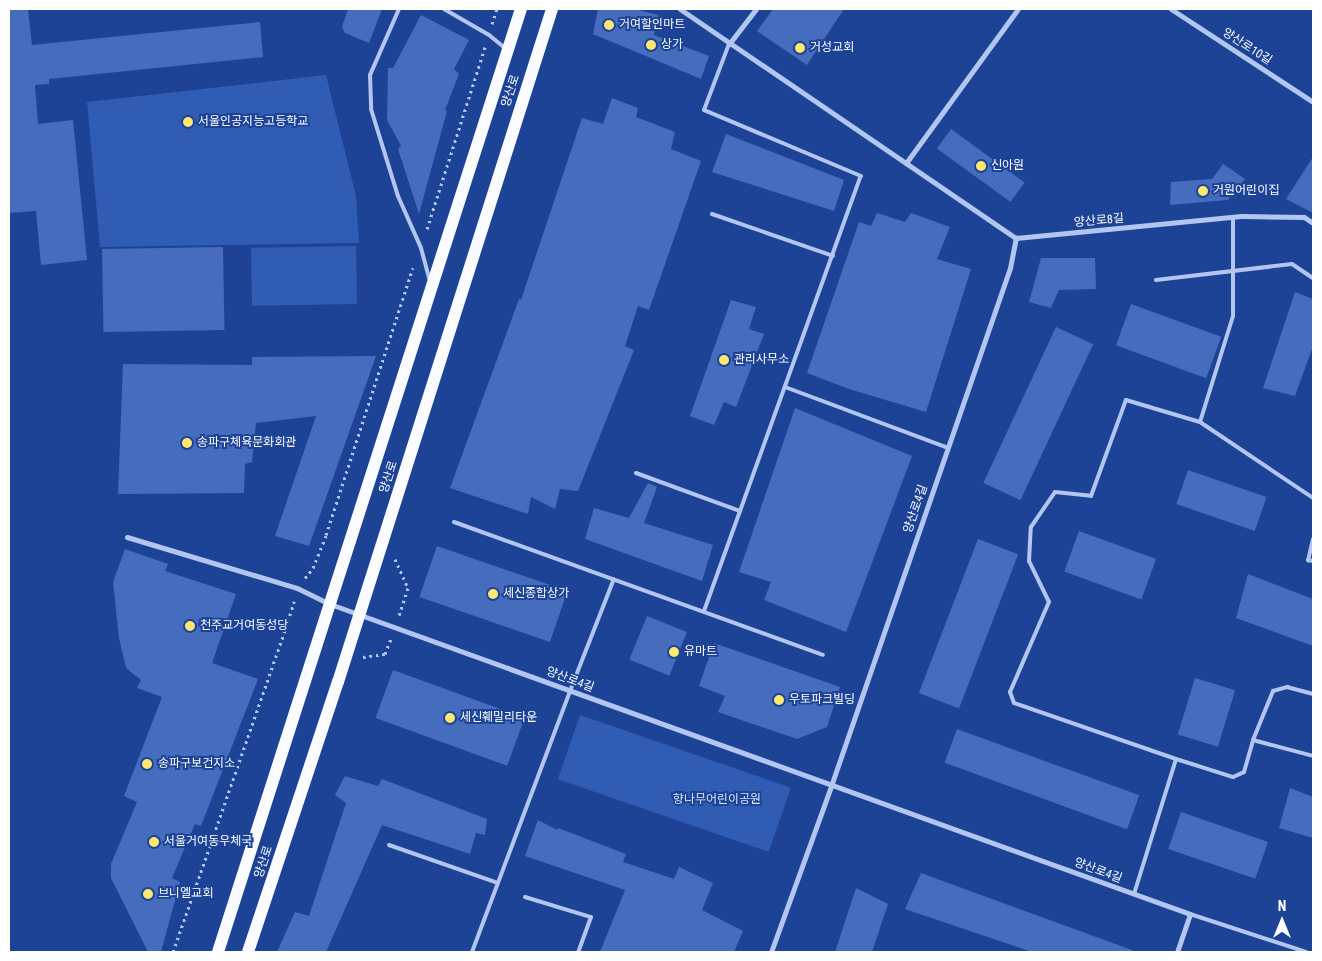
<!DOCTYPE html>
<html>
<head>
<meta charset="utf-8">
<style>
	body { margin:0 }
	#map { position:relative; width:1322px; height:961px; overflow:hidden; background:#1d4397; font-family:"Roboto Condensed","Noto Sans KR",sans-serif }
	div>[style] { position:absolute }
	.green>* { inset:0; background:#315cb4; transform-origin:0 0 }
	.building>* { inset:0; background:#466cbe; transform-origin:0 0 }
	.path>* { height:3px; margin-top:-1.5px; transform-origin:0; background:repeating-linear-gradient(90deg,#b2c6ef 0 2.5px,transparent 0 6.5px) }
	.service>* { height:4px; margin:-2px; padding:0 2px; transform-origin:2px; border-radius:2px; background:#b2c6ef }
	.minor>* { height:5px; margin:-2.5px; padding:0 2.5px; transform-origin:2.5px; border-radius:2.5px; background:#b2c6ef }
	.primary>* { height:12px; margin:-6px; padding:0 6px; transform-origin:6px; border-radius:6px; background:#fafbff }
	.dots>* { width:14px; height:14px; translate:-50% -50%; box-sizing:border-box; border:2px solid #1d4397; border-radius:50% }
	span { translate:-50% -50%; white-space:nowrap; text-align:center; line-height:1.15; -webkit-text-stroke:4px #1d4397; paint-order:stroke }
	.poi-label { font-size:12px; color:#fff }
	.left { translate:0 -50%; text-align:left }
	.street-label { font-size:12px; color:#fff }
	.park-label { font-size:12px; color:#d8e4fb }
	.frame { position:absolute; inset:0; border:10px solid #fff; pointer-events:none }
	.north { position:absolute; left:1257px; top:896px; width:50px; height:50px; -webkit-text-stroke:4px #1d4397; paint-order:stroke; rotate:0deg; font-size:14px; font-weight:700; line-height:20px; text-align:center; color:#fff }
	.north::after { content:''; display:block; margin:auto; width:18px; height:22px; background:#fff; clip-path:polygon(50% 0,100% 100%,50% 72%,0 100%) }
</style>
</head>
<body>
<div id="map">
	<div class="green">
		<i style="clip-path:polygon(326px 75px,356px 196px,359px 243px,100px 247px,87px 102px)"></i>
		<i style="left:356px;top:246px;width:58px;height:105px;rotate:89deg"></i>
		<i style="left:580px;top:715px;width:223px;height:68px;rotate:19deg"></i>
	</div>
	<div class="building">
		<i style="clip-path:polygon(9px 9px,28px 9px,32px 45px,260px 22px,263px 57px,49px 79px,49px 84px,35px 85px,38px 124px,73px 120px,87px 260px,41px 265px,36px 211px,10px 213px)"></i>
		<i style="clip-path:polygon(348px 9px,382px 9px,369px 43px,345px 33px,342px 27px)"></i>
		<i style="clip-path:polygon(598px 9px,635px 9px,658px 15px,654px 35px,709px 56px,701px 79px,593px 34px)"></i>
		<i style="clip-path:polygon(773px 9px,844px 9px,807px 65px,757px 31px)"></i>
		<i style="clip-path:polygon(421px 15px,469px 40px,454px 69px,459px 74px,445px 110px,447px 111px,419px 214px,398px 149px,401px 146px,387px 120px,388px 68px,393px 68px)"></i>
		<i style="clip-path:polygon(612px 98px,638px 108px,636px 117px,675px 132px,671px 149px,701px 161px,649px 310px,638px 306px,625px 346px,634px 350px,578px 491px,560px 489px,555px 509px,531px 497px,528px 514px,450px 488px,519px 299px,521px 300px,582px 118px,603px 124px)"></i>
		<i style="left:951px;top:129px;width:91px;height:24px;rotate:36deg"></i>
		<i style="clip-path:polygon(726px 134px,844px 180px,834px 211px,712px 172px)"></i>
		<i style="clip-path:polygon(1313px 157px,1313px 213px,1286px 199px)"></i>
		<i style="clip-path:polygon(1223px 164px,1245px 179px,1228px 200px,1170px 205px,1171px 182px,1212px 179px)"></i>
		<i style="clip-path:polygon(877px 213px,905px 222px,911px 213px,950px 227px,937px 259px,971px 269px,926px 412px,849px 389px,807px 373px,859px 222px,871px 226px)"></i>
		<i style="left:223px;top:247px;width:83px;height:121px;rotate:89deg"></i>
		<i style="clip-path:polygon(1041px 258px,1095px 258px,1096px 289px,1059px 290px,1051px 308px,1029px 302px)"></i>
		<i style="clip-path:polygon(1295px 292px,1313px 299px,1313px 346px,1295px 396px,1263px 388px)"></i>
		<i style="clip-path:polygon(731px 300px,756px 307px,749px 329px,764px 334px,736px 407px,724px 402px,714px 425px,690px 416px)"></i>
		<i style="left:1131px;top:304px;width:96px;height:44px;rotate:20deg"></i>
		<i style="left:1056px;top:327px;width:41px;height:172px;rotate:25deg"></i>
		<i style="clip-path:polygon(376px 356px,309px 546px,275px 536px,316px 416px,256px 423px,252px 462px,245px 464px,244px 493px,118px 494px,123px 364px,252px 365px,252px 357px)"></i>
		<i style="clip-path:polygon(795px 408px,912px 456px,846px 632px,764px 600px,771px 582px,739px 572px)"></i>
		<i style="left:1188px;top:470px;width:83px;height:36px;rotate:19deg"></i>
		<i style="clip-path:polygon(648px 483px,657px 487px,644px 523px,713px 545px,702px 581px,585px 539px,594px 508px,629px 518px)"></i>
		<i style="left:1079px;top:531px;width:82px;height:43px;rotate:20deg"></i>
		<i style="left:978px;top:539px;width:43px;height:165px;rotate:21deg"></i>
		<i style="left:437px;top:546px;width:138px;height:54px;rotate:19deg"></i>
		<i style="clip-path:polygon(125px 549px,168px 564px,165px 571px,236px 594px,212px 663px,258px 679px,201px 826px,195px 824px,172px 878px,180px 882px,161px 952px,148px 952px,111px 878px,111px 864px,137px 802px,124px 796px,162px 697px,137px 688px,141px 680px,126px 668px,119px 638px,113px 582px)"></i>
		<i style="clip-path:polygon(1248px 574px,1313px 599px,1313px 646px,1236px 618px)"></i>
		<i style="left:647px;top:616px;width:43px;height:47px;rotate:22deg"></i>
		<i style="clip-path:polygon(714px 643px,840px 687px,827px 727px,797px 739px,718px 712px,725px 696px,699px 686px)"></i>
		<i style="left:393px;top:670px;width:140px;height:51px;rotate:20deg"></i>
		<i style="left:1195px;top:678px;width:42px;height:59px;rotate:17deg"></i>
		<i style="left:957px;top:729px;width:194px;height:36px;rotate:20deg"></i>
		<i style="clip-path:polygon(345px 776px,378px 786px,382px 779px,487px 819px,485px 835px,476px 833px,470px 854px,382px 825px,326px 952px,277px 952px,295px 912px,309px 916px,346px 803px,335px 795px)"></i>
		<i style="clip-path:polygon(1290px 788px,1313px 797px,1313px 838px,1279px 828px)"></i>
		<i style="left:1181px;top:812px;width:92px;height:39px;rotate:19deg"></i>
		<i style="clip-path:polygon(538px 820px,557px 830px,558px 828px,626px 854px,623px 862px,674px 879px,679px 867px,713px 883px,702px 910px,743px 931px,734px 952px,600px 952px,625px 890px,525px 856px)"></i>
		<i style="clip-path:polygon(921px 873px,1132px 950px,1132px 952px,1032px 952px,905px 909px)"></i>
		<i style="clip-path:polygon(856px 888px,888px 904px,872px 952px,835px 952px)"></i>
	</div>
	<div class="path">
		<i style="left:492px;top:24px;width:16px;rotate:-72deg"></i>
		<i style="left:427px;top:229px;width:191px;rotate:-72.3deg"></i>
		<i style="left:395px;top:559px;width:32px;rotate:66deg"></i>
		<i style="left:408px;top:588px;width:29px;rotate:108deg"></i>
		<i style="left:305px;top:578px;width:13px;rotate:-51deg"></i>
		<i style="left:313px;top:568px;width:35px;rotate:-68deg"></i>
		<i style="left:326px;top:535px;width:281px;rotate:-72deg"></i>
		<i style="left:363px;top:657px;width:22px;rotate:-8deg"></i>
		<i style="left:385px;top:654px;width:17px;rotate:-69deg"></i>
		<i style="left:173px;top:952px;width:343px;rotate:-70.8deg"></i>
		<i style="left:286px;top:628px;width:28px;rotate:-73deg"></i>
	</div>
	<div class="service">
		<i style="left:399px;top:9px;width:72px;rotate:113.7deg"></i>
		<i style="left:370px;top:75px;width:34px;rotate:88deg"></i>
		<i style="left:371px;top:109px;width:91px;rotate:72.8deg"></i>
		<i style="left:398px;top:196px;width:57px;rotate:66.1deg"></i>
		<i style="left:421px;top:248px;width:34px;rotate:75deg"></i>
		<i style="left:444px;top:9px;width:52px;rotate:30deg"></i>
		<i style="left:489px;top:35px;width:21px;rotate:39deg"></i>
		<i style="left:712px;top:214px;width:128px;rotate:19.1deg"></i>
		<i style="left:1156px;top:280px;width:137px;rotate:-6.7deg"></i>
		<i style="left:1292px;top:264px;width:25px;rotate:34deg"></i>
		<i style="left:785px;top:387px;width:174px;rotate:20.5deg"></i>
		<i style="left:1200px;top:422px;width:136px;rotate:33.9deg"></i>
		<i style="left:636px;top:473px;width:111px;rotate:20.1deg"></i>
		<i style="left:454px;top:522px;width:392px;rotate:19.8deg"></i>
		<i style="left:1313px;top:539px;width:22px;rotate:103deg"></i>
		<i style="left:1308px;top:560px;width:5px;rotate:11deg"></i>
		<i style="left:704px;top:611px;width:462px;rotate:-70.2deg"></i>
		<i style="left:861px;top:176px;width:170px;rotate:-157.2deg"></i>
		<i style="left:704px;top:110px;width:71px;rotate:-69.3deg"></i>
		<i style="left:1253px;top:740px;width:62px;rotate:14.9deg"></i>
		<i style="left:1176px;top:759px;width:60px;rotate:17.5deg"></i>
		<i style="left:1233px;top:777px;width:12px;rotate:-24deg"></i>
		<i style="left:1244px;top:772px;width:33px;rotate:-74deg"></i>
		<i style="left:1253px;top:740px;width:53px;rotate:-67.8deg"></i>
		<i style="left:1273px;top:691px;width:15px;rotate:-16deg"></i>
		<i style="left:1287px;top:687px;width:27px;rotate:15deg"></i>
		<i style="left:389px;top:845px;width:115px;rotate:19.2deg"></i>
		<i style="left:1134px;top:894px;width:141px;rotate:-72.7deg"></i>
		<i style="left:1176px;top:759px;width:171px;rotate:-160.9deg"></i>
		<i style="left:1014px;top:703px;width:12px;rotate:-110deg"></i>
		<i style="left:1010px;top:692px;width:98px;rotate:-66.6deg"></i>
		<i style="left:1049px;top:602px;width:46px;rotate:-116deg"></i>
		<i style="left:1029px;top:561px;width:34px;rotate:-87deg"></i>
		<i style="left:1031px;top:527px;width:42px;rotate:-55.6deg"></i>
		<i style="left:1055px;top:492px;width:36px;rotate:6deg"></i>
		<i style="left:1091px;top:496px;width:102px;rotate:-70deg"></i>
		<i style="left:1126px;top:400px;width:77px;rotate:16.6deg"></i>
		<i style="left:1200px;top:422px;width:111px;rotate:-72.7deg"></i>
		<i style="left:1233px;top:316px;width:99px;rotate:-90deg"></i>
		<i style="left:525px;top:897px;width:69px;rotate:16.9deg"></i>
		<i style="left:591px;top:917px;width:37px;rotate:110deg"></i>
		<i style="left:1190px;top:914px;width:122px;rotate:18.1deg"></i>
		<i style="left:472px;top:952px;width:279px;rotate:-69.4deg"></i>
		<i style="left:570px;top:691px;width:120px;rotate:-68.6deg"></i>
	</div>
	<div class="minor">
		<i style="left:680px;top:9px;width:407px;rotate:34.3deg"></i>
		<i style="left:1016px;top:238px;width:226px;rotate:-5.6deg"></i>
		<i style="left:1241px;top:216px;width:63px;rotate:0.9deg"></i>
		<i style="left:1304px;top:217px;width:11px;rotate:34deg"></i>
		<i style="left:1171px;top:9px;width:170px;rotate:33.2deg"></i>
		<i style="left:729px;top:44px;width:44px;rotate:-52.4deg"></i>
		<i style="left:906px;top:163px;width:190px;rotate:-54deg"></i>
		<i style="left:127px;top:537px;width:177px;rotate:16.7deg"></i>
		<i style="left:297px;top:588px;width:37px;rotate:26deg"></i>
		<i style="left:330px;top:604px;width:914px;rotate:19.82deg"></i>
		<i style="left:1190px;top:914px;width:40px;rotate:108.9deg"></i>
		<i style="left:771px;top:952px;width:177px;rotate:-70.1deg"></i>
		<i style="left:831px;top:786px;width:548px;rotate:-70.94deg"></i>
		<i style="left:1010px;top:268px;width:31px;rotate:-79deg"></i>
	</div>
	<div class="primary">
		<i style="left:218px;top:952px;width:990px;rotate:-72.19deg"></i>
		<i style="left:248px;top:952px;width:285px;rotate:-71.6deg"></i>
		<i style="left:338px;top:682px;width:706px;rotate:-72.36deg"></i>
	</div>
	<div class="dots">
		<i style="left:609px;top:25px;background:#fee771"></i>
		<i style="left:651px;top:45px;background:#fee771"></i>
		<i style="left:800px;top:48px;background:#fee771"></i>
		<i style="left:188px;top:122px;background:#fee771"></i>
		<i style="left:981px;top:166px;background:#fee771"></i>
		<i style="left:1203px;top:191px;background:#fee771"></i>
		<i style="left:724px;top:360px;background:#fee771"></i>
		<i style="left:187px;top:443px;background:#fee771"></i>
		<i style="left:493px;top:594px;background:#fee771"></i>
		<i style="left:190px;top:626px;background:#fee771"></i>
		<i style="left:674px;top:652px;background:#fee771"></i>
		<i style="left:779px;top:700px;background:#fee771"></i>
		<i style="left:450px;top:718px;background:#fee771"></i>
		<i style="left:147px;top:764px;background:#fee771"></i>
		<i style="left:154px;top:842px;background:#fee771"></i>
		<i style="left:148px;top:894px;background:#fee771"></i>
	</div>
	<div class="poi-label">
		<span class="left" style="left:619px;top:25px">거여할인마트</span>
		<span class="left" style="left:661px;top:45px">상가</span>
		<span class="left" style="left:810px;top:48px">거성교회</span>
		<span class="left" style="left:198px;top:122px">서울인공지능고등학교</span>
		<span class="left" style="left:991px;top:166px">신아원</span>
		<span class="left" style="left:1213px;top:191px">거원어린이집</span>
		<span class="left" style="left:734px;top:360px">관리사무소</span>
		<span class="left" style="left:197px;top:443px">송파구체육문화회관</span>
		<span class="left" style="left:503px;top:594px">세신종합상가</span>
		<span class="left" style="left:200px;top:626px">천주교거여동성당</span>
		<span class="left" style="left:684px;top:652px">유마트</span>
		<span class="left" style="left:789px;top:700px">우토파크빌딩</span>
		<span class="left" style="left:460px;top:718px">세신훼밀리타운</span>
		<span class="left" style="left:158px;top:764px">송파구보건지소</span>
		<span class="left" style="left:164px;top:842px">서울거여동우체국</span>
		<span class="left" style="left:158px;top:894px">브니엘교회</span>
	</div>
	<div class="street-label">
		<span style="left:1247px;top:47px;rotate:33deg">양산로10길</span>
		<span style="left:511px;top:91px;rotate:-72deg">양산로</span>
		<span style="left:1099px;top:221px;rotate:-5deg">양산로8길</span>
		<span style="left:389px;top:477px;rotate:-72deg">양산로</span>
		<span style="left:916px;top:509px;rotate:-71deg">양산로4길</span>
		<span style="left:570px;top:680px;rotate:20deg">양산로4길</span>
		<span style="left:264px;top:862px;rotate:-72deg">양산로</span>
		<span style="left:1098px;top:871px;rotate:20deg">양산로4길</span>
	</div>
	<div class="park-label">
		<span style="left:717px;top:800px">향나무어린이공원</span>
	</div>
	<div class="frame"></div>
	<div class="north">N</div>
</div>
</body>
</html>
